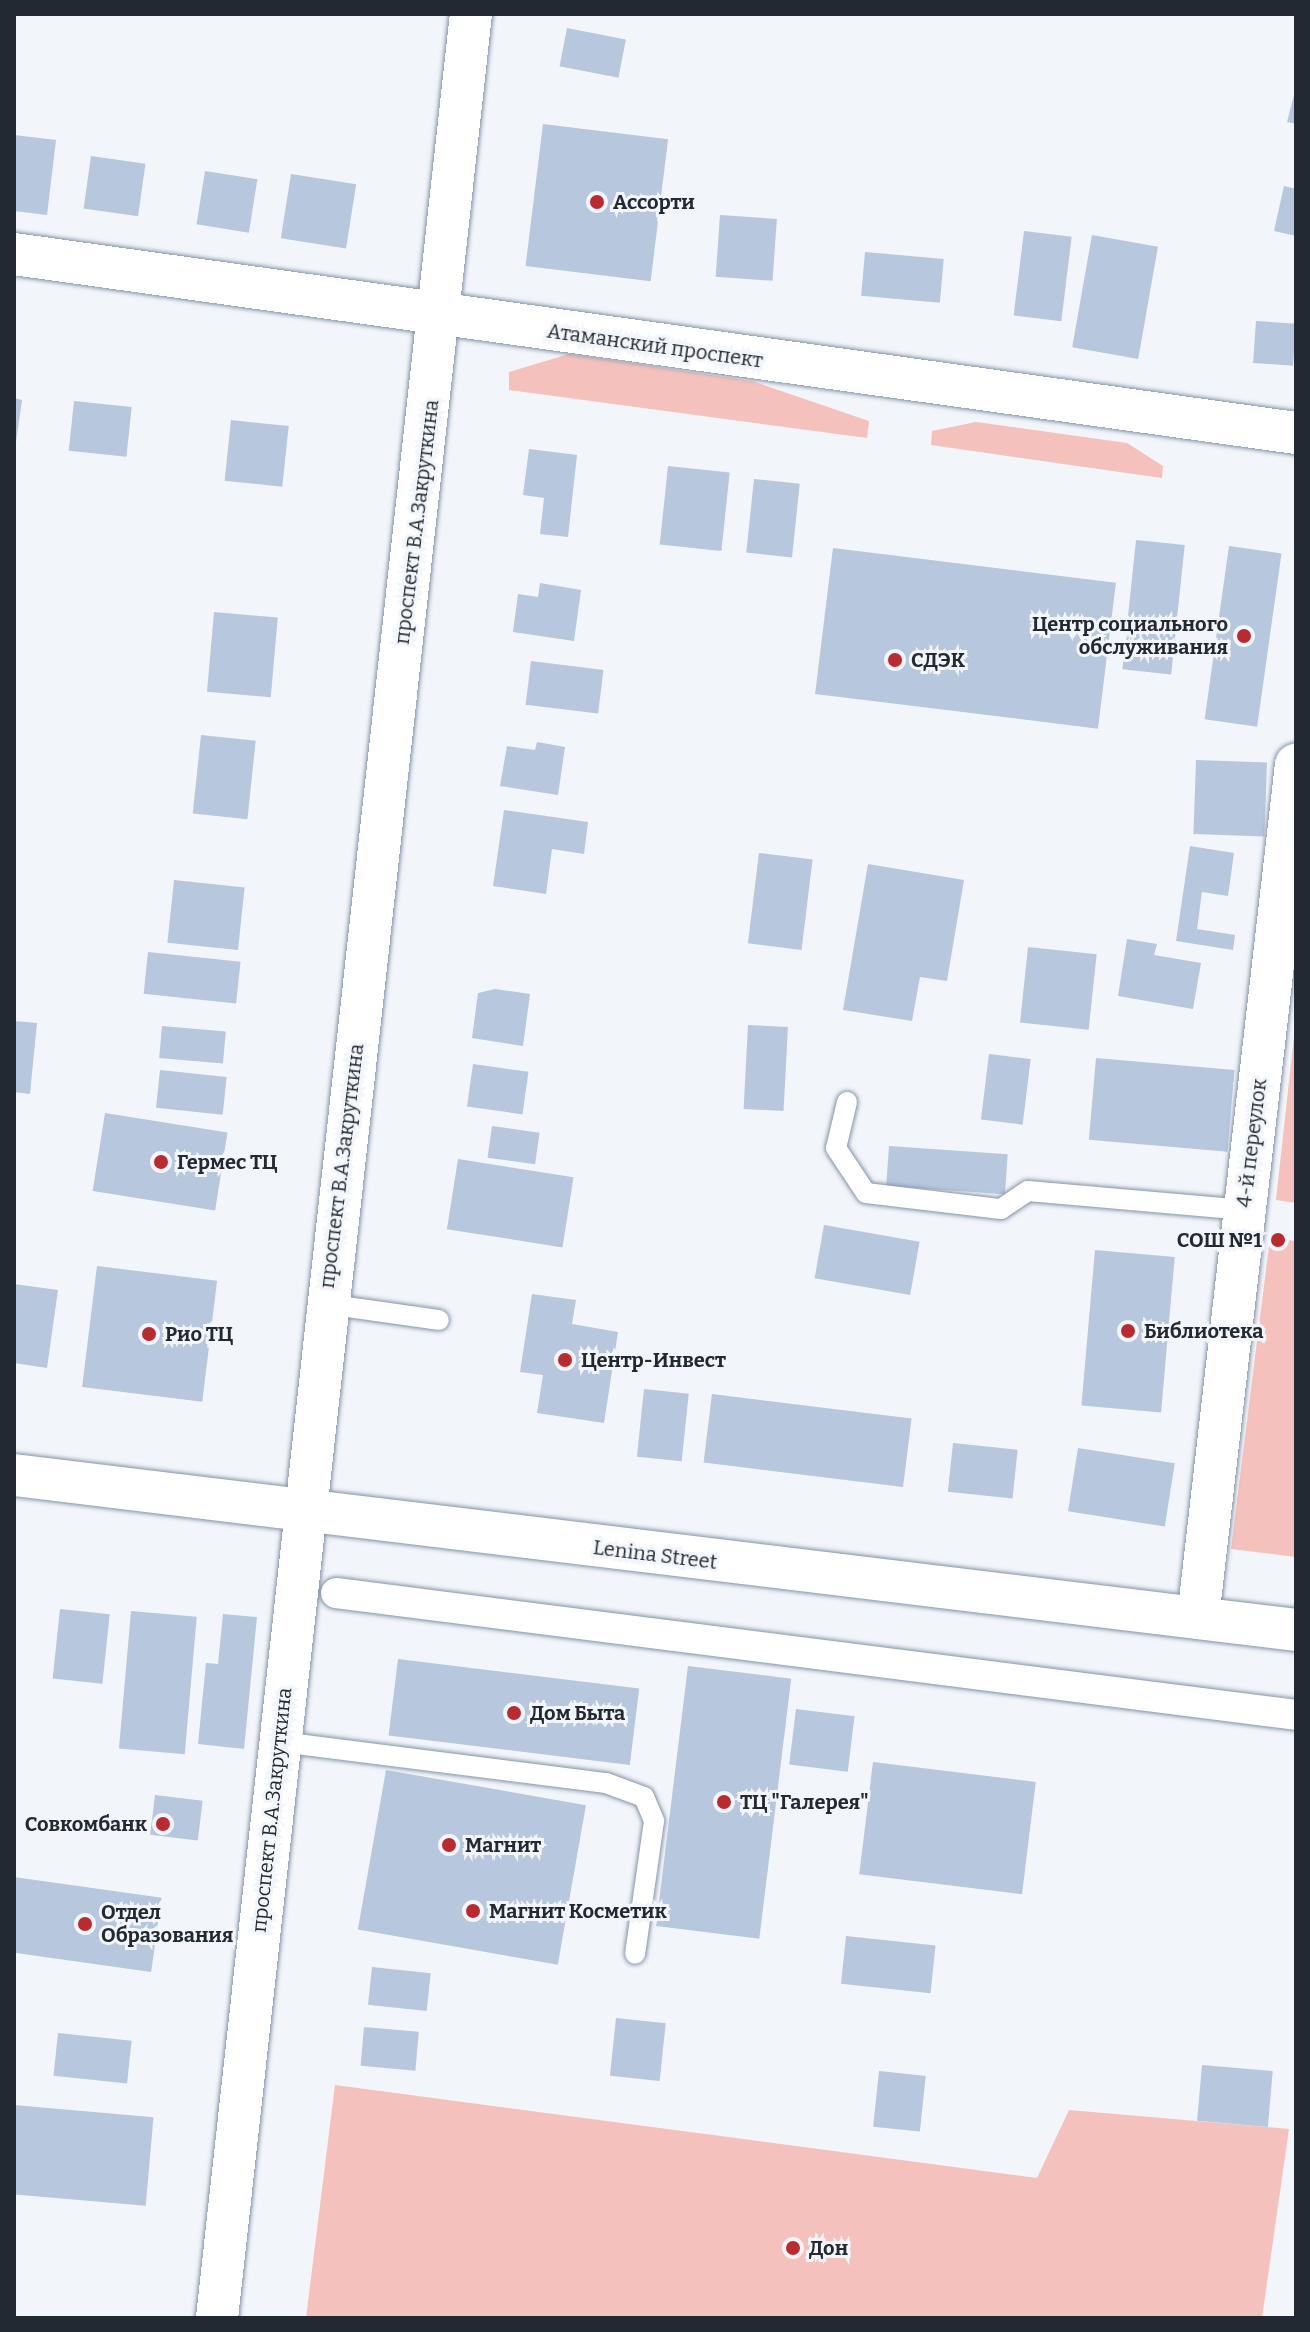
<!DOCTYPE html>
<html>
<head>
<meta charset="utf-8">
<style>
	body { margin:0 }
	#map { position:relative; width:1310px; height:2332px; overflow:hidden; background:#f2f5fa; font-family:Bitter,serif }
	div>[style] { position:absolute }
	.green>* { inset:0; background:#f5c1bc }
	.building>* { inset:0; background:#b7c7de; transform-origin:0 0 }
	.roads { filter:drop-shadow(0 0 2px #8393a9) drop-shadow(0 0 2px #8393a9) }
	.service>* { height:20px; margin:-10px; padding:0 10px; transform-origin:10px; border-radius:10px; background:#fff }
	.pedestrian>* { height:30px; margin:-15px; padding:0 15px; transform-origin:15px; border-radius:15px; background:#fff }
	.minor>* { height:42px; margin:-21px; padding:0 21px; transform-origin:21px; border-radius:21px; background:#fff }
	.dots>* { width:22px; height:22px; translate:-50% -50%; box-sizing:border-box; border:4px solid #f2f5fa; border-radius:50% }
	span { translate:-50% -50%; white-space:nowrap; text-align:center; line-height:1.15; -webkit-text-stroke:6px #f2f5fa; paint-order:stroke }
	.poi-label { font-size:20px; color:#222932; font-weight:700 }
	.left { translate:0 -50%; text-align:left }
	.right { translate:-100% -50%; text-align:right }
	.street-label { font-size:20px; color:#222932 }
	.frame { position:absolute; inset:0; border:16px solid #222932; pointer-events:none }
</style>
</head>
<body>
<div id="map">
	<div class="green">
		<i style="clip-path:polygon(569px 354px,752px 381px,869px 421px,867px 438px,509px 390px,509px 372px)"></i>
		<i style="clip-path:polygon(976px 422px,1127px 443px,1163px 466px,1162px 478px,931px 445px,932px 431px)"></i>
		<i style="clip-path:polygon(1296px 1018px,1296px 1203px,1276px 1200px)"></i>
		<i style="clip-path:polygon(1270px 1238px,1296px 1241px,1296px 1557px,1231px 1549px)"></i>
		<i style="clip-path:polygon(335px 2085px,1037px 2178px,1069px 2110px,1289px 2129px,1262px 2318px,306px 2318px)"></i>
	</div>
	<div class="building">
		<i style="left:567px;top:28px;width:60px;height:39px;rotate:11deg"></i>
		<i style="clip-path:polygon(1296px 87px,1296px 124px,1287px 122px)"></i>
		<i style="left:543px;top:124px;width:126px;height:143px;rotate:7deg"></i>
		<i style="clip-path:polygon(14px 135px,56px 140px,47px 215px,14px 211px)"></i>
		<i style="left:91px;top:156px;width:55px;height:53px;rotate:8deg"></i>
		<i style="left:205px;top:171px;width:53px;height:54px;rotate:9deg"></i>
		<i style="left:291px;top:174px;width:66px;height:65px;rotate:9deg"></i>
		<i style="clip-path:polygon(1284px 186px,1296px 189px,1296px 236px,1274px 231px)"></i>
		<i style="left:720px;top:215px;width:57px;height:62px;rotate:4deg"></i>
		<i style="left:1024px;top:231px;width:48px;height:85px;rotate:7deg"></i>
		<i style="left:1092px;top:235px;width:67px;height:114px;rotate:10deg"></i>
		<i style="left:865px;top:252px;width:79px;height:44px;rotate:5deg"></i>
		<i style="left:1256px;top:321px;width:40px;height:42px;rotate:4deg"></i>
		<i style="clip-path:polygon(14px 398px,22px 400px,16px 442px,14px 442px)"></i>
		<i style="left:74px;top:401px;width:58px;height:50px;rotate:6deg"></i>
		<i style="left:231px;top:420px;width:58px;height:61px;rotate:6deg"></i>
		<i style="clip-path:polygon(529px 449px,577px 455px,568px 537px,540px 534px,544px 498px,523px 495px)"></i>
		<i style="left:668px;top:466px;width:62px;height:79px;rotate:6deg"></i>
		<i style="left:754px;top:479px;width:46px;height:74px;rotate:6deg"></i>
		<i style="left:1136px;top:540px;width:49px;height:130px;rotate:6deg"></i>
		<i style="left:1229px;top:546px;width:53px;height:175px;rotate:8deg"></i>
		<i style="left:833px;top:548px;width:285px;height:147px;rotate:7deg"></i>
		<i style="clip-path:polygon(540px 583px,581px 590px,574px 641px,513px 632px,518px 594px,538px 597px)"></i>
		<i style="left:214px;top:612px;width:64px;height:80px;rotate:5deg"></i>
		<i style="left:531px;top:661px;width:73px;height:44px;rotate:7deg"></i>
		<i style="left:201px;top:735px;width:55px;height:79px;rotate:6deg"></i>
		<i style="clip-path:polygon(537px 742px,565px 747px,558px 795px,500px 786px,507px 746px,535px 750px)"></i>
		<i style="left:1196px;top:760px;width:71px;height:74px;rotate:2deg"></i>
		<i style="clip-path:polygon(504px 810px,588px 822px,584px 854px,552px 849px,546px 894px,493px 886px)"></i>
		<i style="clip-path:polygon(1190px 846px,1234px 853px,1228px 896px,1202px 892px,1197px 929px,1235px 935px,1233px 950px,1176px 941px)"></i>
		<i style="left:759px;top:853px;width:54px;height:91px;rotate:7deg"></i>
		<i style="clip-path:polygon(868px 864px,964px 880px,947px 981px,920px 977px,912px 1021px,843px 1010px)"></i>
		<i style="left:174px;top:880px;width:71px;height:63px;rotate:6deg"></i>
		<i style="clip-path:polygon(1127px 939px,1157px 944px,1154px 955px,1201px 963px,1193px 1009px,1118px 996px)"></i>
		<i style="left:1028px;top:947px;width:69px;height:76px;rotate:6deg"></i>
		<i style="left:148px;top:952px;width:93px;height:42px;rotate:6deg"></i>
		<i style="clip-path:polygon(495px 989px,530px 994px,523px 1046px,472px 1038px,478px 993px)"></i>
		<i style="clip-path:polygon(14px 1021px,37px 1023px,30px 1094px,14px 1092px)"></i>
		<i style="left:748px;top:1025px;width:40px;height:84px;rotate:3deg"></i>
		<i style="left:162px;top:1026px;width:64px;height:32px;rotate:5deg"></i>
		<i style="left:989px;top:1054px;width:42px;height:66px;rotate:7deg"></i>
		<i style="left:1096px;top:1058px;width:139px;height:82px;rotate:5deg"></i>
		<i style="left:473px;top:1064px;width:56px;height:43px;rotate:8deg"></i>
		<i style="left:160px;top:1070px;width:67px;height:38px;rotate:6deg"></i>
		<i style="left:105px;top:1113px;width:124px;height:79px;rotate:9deg"></i>
		<i style="left:492px;top:1126px;width:48px;height:32px;rotate:8deg"></i>
		<i style="left:889px;top:1146px;width:119px;height:40px;rotate:4deg"></i>
		<i style="left:458px;top:1159px;width:117px;height:71px;rotate:9deg"></i>
		<i style="left:824px;top:1225px;width:97px;height:54px;rotate:10deg"></i>
		<i style="left:1095px;top:1250px;width:80px;height:156px;rotate:5deg"></i>
		<i style="left:97px;top:1266px;width:121px;height:122px;rotate:7deg"></i>
		<i style="clip-path:polygon(14px 1284px,58px 1290px,47px 1368px,14px 1363px)"></i>
		<i style="clip-path:polygon(532px 1294px,576px 1300px,572px 1324px,618px 1332px,604px 1423px,537px 1413px,543px 1375px,520px 1372px)"></i>
		<i style="left:644px;top:1389px;width:45px;height:68px;rotate:6deg"></i>
		<i style="left:712px;top:1394px;width:201px;height:69px;rotate:7deg"></i>
		<i style="left:953px;top:1443px;width:65px;height:49px;rotate:6deg"></i>
		<i style="left:1078px;top:1448px;width:98px;height:64px;rotate:9deg"></i>
		<i style="left:60px;top:1609px;width:50px;height:70px;rotate:6deg"></i>
		<i style="left:131px;top:1611px;width:66px;height:138px;rotate:5deg"></i>
		<i style="clip-path:polygon(223px 1614px,257px 1617px,244px 1749px,198px 1744px,206px 1663px,218px 1664px)"></i>
		<i style="left:398px;top:1659px;width:243px;height:77px;rotate:7deg"></i>
		<i style="left:688px;top:1666px;width:104px;height:262px;rotate:7deg"></i>
		<i style="left:796px;top:1709px;width:59px;height:56px;rotate:7deg"></i>
		<i style="left:873px;top:1762px;width:164px;height:113px;rotate:7deg"></i>
		<i style="left:386px;top:1770px;width:203px;height:162px;rotate:10deg"></i>
		<i style="left:155px;top:1795px;width:48px;height:40px;rotate:7deg"></i>
		<i style="left:14px;top:1877px;width:149px;height:75px;rotate:8deg"></i>
		<i style="left:846px;top:1936px;width:90px;height:48px;rotate:6deg"></i>
		<i style="left:372px;top:1967px;width:59px;height:38px;rotate:6deg"></i>
		<i style="left:616px;top:2018px;width:50px;height:58px;rotate:6deg"></i>
		<i style="left:364px;top:2027px;width:55px;height:39px;rotate:5deg"></i>
		<i style="left:58px;top:2033px;width:74px;height:43px;rotate:6deg"></i>
		<i style="left:1202px;top:2065px;width:71px;height:56px;rotate:5deg"></i>
		<i style="left:879px;top:2071px;width:47px;height:56px;rotate:6deg"></i>
		<i style="left:14px;top:2105px;width:140px;height:89px;rotate:5deg"></i>
	</div>
	<div class="roads">
		<div class="service">
			<i style="left:847px;top:1102px;width:47px;rotate:103.4deg"></i>
			<i style="left:836px;top:1148px;width:54px;rotate:56.3deg"></i>
			<i style="left:866px;top:1193px;width:136px;rotate:6.8deg"></i>
			<i style="left:1001px;top:1209px;width:32px;rotate:-34deg"></i>
			<i style="left:1028px;top:1191px;width:218px;rotate:5deg"></i>
			<i style="left:326px;top:1304px;width:114px;rotate:8.1deg"></i>
			<i style="left:281px;top:1742px;width:328px;rotate:7.2deg"></i>
			<i style="left:606px;top:1783px;width:40px;rotate:20.2deg"></i>
			<i style="left:644px;top:1797px;width:26px;rotate:67deg"></i>
			<i style="left:654px;top:1821px;width:134px;rotate:98.1deg"></i>
		</div>
		<div class="pedestrian">
			<i style="left:336px;top:1593px;width:968px;rotate:7.24deg"></i>
		</div>
		<div class="minor">
			<i style="left:14px;top:254px;width:1294px;rotate:7.95deg"></i>
			<i style="left:14px;top:1475px;width:1291px;rotate:6.89deg"></i>
			<i style="left:1198px;top:1618px;width:859px;rotate:-83.45deg"></i>
			<i style="left:217px;top:2318px;width:2318px;rotate:-83.71deg"></i>
		</div>
	</div>
	<div class="dots">
		<i style="left:597px;top:202px;background:#ba2a2f"></i>
		<i style="left:1244px;top:636px;background:#ba2a2f"></i>
		<i style="left:895px;top:660px;background:#ba2a2f"></i>
		<i style="left:161px;top:1162px;background:#ba2a2f"></i>
		<i style="left:1278px;top:1240px;background:#ba2a2f"></i>
		<i style="left:1128px;top:1331px;background:#ba2a2f"></i>
		<i style="left:149px;top:1334px;background:#ba2a2f"></i>
		<i style="left:565px;top:1360px;background:#ba2a2f"></i>
		<i style="left:514px;top:1713px;background:#ba2a2f"></i>
		<i style="left:724px;top:1802px;background:#ba2a2f"></i>
		<i style="left:163px;top:1824px;background:#ba2a2f"></i>
		<i style="left:449px;top:1845px;background:#ba2a2f"></i>
		<i style="left:473px;top:1911px;background:#ba2a2f"></i>
		<i style="left:85px;top:1924px;background:#ba2a2f"></i>
		<i style="left:793px;top:2248px;background:#ba2a2f"></i>
	</div>
	<div class="poi-label">
		<span class="left" style="left:613px;top:202px">Ассорти</span>
		<span class="right" style="left:1228px;top:636px">Центр социального<br>обслуживания</span>
		<span class="left" style="left:911px;top:660px">СДЭК</span>
		<span class="left" style="left:177px;top:1162px">Гермес ТЦ</span>
		<span class="right" style="left:1262px;top:1240px">СОШ №1</span>
		<span class="left" style="left:1144px;top:1331px">Библиотека</span>
		<span class="left" style="left:165px;top:1334px">Рио ТЦ</span>
		<span class="left" style="left:581px;top:1360px">Центр-Инвест</span>
		<span class="left" style="left:530px;top:1713px">Дом Быта</span>
		<span class="left" style="left:740px;top:1802px">ТЦ "Галерея"</span>
		<span class="right" style="left:147px;top:1824px">Совкомбанк</span>
		<span class="left" style="left:465px;top:1845px">Магнит</span>
		<span class="left" style="left:489px;top:1911px">Магнит Косметик</span>
		<span class="left" style="left:101px;top:1924px">Отдел<br>Образования</span>
		<span class="left" style="left:809px;top:2248px">Дон</span>
	</div>
	<div class="street-label">
		<span style="left:655px;top:346px;rotate:8deg">Атаманский проспект</span>
		<span style="left:417px;top:522px;rotate:-83deg">проспект В.А.Закруткина</span>
		<span style="left:1252px;top:1143px;rotate:-83deg">4-й переулок</span>
		<span style="left:342px;top:1166px;rotate:-83deg">проспект В.А.Закруткина</span>
		<span style="left:655px;top:1555px;rotate:7deg">Lenina Street</span>
		<span style="left:272px;top:1810px;rotate:-84deg">проспект В.А.Закруткина</span>
	</div>
	<div class="frame"></div>
</div>
</body>
</html>
